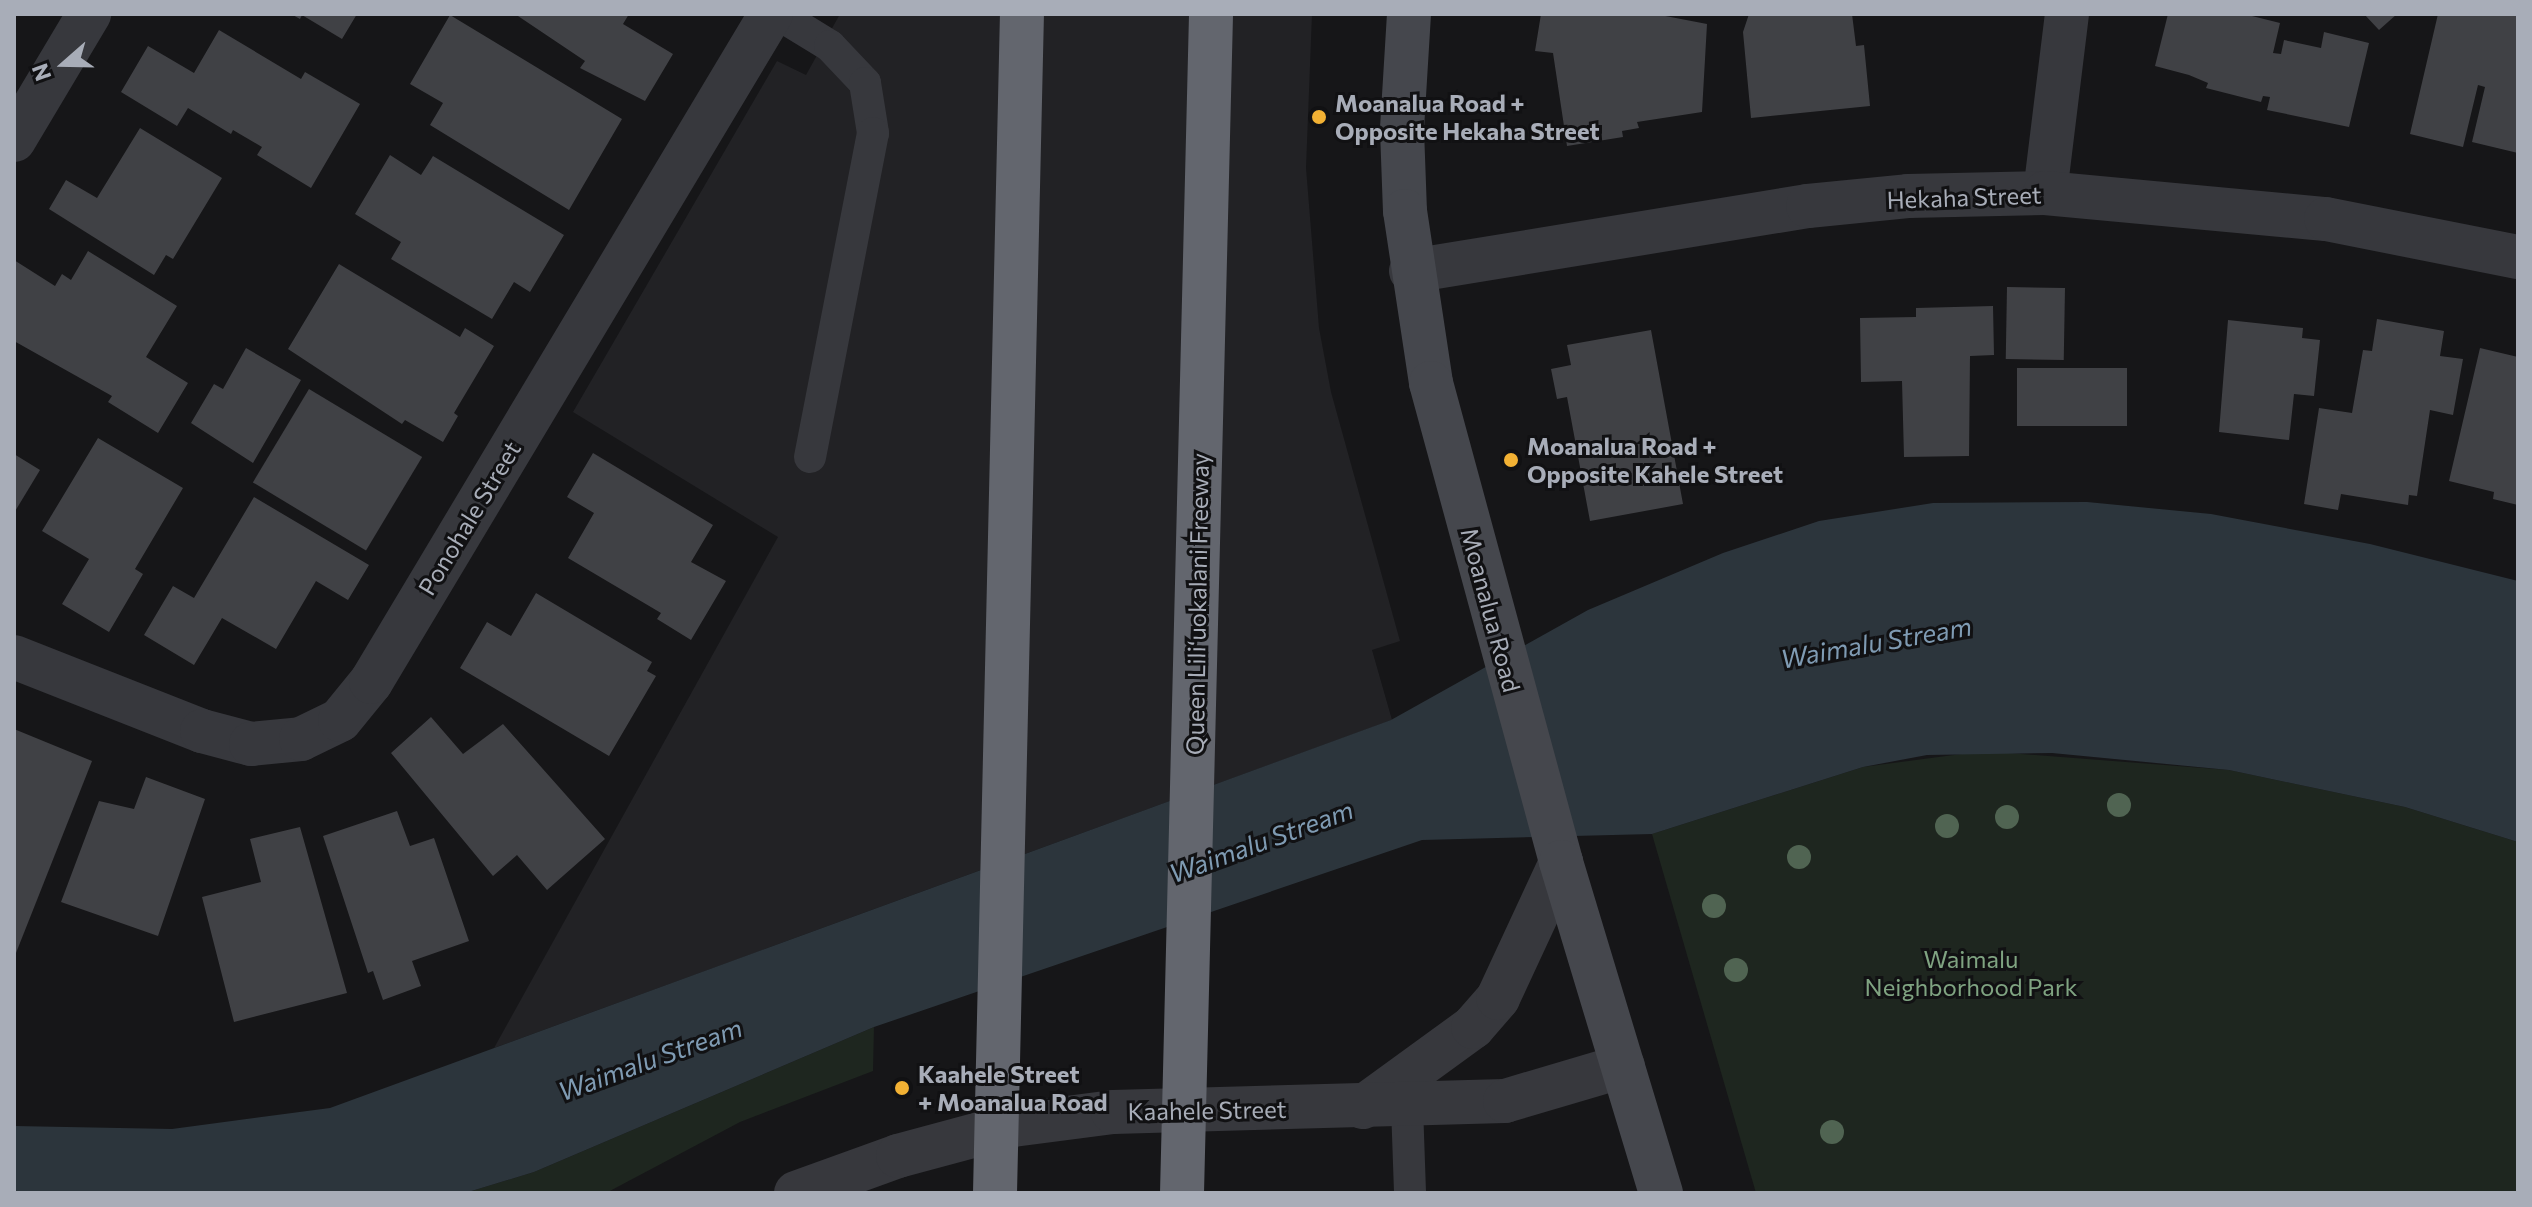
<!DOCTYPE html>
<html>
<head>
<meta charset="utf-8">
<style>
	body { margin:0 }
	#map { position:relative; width:2532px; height:1207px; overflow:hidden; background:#161618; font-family:Commissioner,sans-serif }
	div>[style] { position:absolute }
	.built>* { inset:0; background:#222225 }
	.green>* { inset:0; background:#1e261f }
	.water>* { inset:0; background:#2c353c }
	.building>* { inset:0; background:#404145; transform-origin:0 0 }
	.service>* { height:32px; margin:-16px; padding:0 16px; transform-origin:16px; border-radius:16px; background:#37383d }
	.minor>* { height:44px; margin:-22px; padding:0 22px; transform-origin:22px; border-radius:22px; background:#37383d }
	.tertiary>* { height:44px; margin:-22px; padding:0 22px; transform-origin:22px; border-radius:22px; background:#37383d }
	.secondary>* { height:44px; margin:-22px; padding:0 22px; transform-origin:22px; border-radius:22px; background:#45474d }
	.motorway-bridge>* { height:44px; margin:-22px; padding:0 22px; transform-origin:22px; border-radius:22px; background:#63666e }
	.trees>* { width:24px; height:24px; margin:-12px; border-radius:50%; background:#506452 }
	.dots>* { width:22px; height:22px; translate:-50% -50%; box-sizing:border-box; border:4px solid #111113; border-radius:50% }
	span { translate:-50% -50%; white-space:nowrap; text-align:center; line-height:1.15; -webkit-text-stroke:6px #111113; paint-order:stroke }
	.poi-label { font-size:24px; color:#a8adb8; font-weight:700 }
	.left { translate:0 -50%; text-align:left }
	.street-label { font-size:24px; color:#a8adb8 }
	.park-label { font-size:24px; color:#7fa381 }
	.water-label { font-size:26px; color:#7f9bb3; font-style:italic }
	.frame { position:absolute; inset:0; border:16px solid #a8adb8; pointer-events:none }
	.north { position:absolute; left:24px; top:24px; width:80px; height:80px; -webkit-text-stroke:6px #111113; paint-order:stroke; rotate:250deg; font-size:22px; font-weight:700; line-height:32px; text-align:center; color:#a8adb8 }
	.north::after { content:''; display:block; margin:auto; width:28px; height:36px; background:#a8adb8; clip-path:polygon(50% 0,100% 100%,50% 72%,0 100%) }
</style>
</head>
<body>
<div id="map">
	<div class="built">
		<i style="clip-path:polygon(840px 14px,1312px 14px,1306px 168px,1319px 328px,1331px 392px,1400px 641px,1372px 650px,1392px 720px,494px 1048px,778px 537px,573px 412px,777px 61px,806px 75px)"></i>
	</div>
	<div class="green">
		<i style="clip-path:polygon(1984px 751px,2229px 770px,2405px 807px,2518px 842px,2518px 1193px,1756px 1193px,1652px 834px,1863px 767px)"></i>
		<i style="clip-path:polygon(874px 1027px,873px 1071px,740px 1122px,606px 1193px,465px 1193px,534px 1172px)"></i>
	</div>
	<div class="water">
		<i style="clip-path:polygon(2087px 502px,2211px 514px,2370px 544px,2518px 581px,2518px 842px,2405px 807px,2229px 770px,2052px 753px,1927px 755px,1863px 767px,1652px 834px,1422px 840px,874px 1027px,534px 1172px,465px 1193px,14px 1193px,14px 1126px,172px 1129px,330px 1108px,1391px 720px,1588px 610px,1723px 553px,1819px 521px,1933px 503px)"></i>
	</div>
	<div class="building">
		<i style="clip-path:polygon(291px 14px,357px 14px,342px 39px,302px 15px,300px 19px)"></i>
		<i style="clip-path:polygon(515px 14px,629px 14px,623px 24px,673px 54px,645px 101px,580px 68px,585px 61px)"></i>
		<i style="clip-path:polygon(1541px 14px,1655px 14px,1707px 24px,1702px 112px,1637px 122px,1639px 128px,1622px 131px,1623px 137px,1567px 146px,1553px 53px,1535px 51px)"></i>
		<i style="clip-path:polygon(1749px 14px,1852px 14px,1856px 46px,1864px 45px,1870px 106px,1751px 118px,1743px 32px)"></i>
		<i style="clip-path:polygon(2168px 14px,2244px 14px,2280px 23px,2273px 53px,2281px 54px,2284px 40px,2321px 48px,2324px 32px,2369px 43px,2349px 127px,2267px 110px,2270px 97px,2263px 96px,2261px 102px,2206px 88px,2208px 83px,2189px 75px,2155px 66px)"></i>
		<i style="clip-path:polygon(2364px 14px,2397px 14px,2379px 30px)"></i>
		<i style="clip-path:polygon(2438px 14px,2518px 14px,2518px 153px,2472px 142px,2485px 87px,2478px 85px,2463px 147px,2410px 134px)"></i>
		<i style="clip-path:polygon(450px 15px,622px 119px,569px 210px,430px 125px,443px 103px,410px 84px)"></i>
		<i style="clip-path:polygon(219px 30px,301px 79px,305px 72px,360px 104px,311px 188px,257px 155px,262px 147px,233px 130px,231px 134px,188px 108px,177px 126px,121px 92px,148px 46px,194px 73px)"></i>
		<i style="clip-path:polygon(140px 128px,222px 178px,173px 259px,166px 255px,154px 275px,49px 209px,66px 180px,97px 198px)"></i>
		<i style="clip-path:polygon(390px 155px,421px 175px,433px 156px,564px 235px,530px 292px,514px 282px,492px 319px,391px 259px,401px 242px,355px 214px)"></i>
		<i style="clip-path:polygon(88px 251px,177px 306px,146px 357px,188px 383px,158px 433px,108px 402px,112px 396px,14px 341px,14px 260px,55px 286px,62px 274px,71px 280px)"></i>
		<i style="clip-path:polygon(339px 264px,460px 337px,465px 328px,494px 346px,454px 413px,458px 416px,443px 442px,405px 420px,402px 424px,288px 349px)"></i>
		<i style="left:2007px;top:287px;width:58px;height:72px;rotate:1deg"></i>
		<i style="clip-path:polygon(1993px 306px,1994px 355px,1970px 356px,1969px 456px,1904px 457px,1902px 381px,1861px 382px,1860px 318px,1916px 317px,1916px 308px)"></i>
		<i style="clip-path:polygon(2377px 319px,2444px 331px,2440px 356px,2463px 359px,2453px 415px,2430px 410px,2417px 496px,2409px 495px,2408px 505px,2341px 494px,2338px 510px,2304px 504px,2319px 408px,2352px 413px,2363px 350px,2372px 351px)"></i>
		<i style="clip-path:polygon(2228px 320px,2303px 328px,2302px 338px,2320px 340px,2314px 396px,2294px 394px,2289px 440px,2219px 432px)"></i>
		<i style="clip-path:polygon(1651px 330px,1683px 504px,1590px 521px,1567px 397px,1557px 399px,1551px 369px,1571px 365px,1567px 345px)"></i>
		<i style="clip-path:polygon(246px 348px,301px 380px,253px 463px,191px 423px,214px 384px,223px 389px)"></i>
		<i style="clip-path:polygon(2480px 348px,2518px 357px,2518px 505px,2493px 499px,2494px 492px,2449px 481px)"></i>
		<i style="left:2017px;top:368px;width:110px;height:58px"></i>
		<i style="left:309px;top:389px;width:132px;height:109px;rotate:31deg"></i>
		<i style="clip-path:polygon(98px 438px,183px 488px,135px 569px,143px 574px,109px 632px,62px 604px,89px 559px,42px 531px)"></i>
		<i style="clip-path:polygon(593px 453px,713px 525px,691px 562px,726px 581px,691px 640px,657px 619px,661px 613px,568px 558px,594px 513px,567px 497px)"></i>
		<i style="clip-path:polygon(14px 454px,40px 470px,14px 513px)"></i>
		<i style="clip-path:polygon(254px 497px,369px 565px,348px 600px,316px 581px,276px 649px,222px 618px,194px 665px,144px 635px,173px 586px,194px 598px)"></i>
		<i style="clip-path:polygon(536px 593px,652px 662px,647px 671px,656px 676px,609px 756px,460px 668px,487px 622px,511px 636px)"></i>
		<i style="clip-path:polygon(431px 717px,463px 754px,503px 724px,605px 839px,547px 890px,517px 855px,493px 876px,391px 753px)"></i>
		<i style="clip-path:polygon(14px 729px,92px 761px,14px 958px)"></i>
		<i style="clip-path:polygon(146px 777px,205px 799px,158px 936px,61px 902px,99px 801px,134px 809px)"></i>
		<i style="clip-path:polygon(397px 811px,410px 846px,434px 838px,469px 941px,412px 961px,421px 986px,383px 1000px,373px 971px,368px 973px,323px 836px)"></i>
		<i style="clip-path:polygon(300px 827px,347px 993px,234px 1022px,202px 897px,261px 882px,250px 839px)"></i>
	</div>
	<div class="service">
		<i style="left:778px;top:14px;width:61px;rotate:31.6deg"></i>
		<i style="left:830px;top:46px;width:51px;rotate:46.6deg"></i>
		<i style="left:865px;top:83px;width:51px;rotate:80.9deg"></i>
		<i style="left:873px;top:133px;width:330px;rotate:101deg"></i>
		<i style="left:1407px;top:1106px;width:87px;rotate:88deg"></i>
	</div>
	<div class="minor">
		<i style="left:14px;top:140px;width:147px;rotate:-59.2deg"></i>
		<i style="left:14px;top:657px;width:202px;rotate:21.5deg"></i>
		<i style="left:202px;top:731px;width:51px;rotate:14.9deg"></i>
		<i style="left:251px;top:744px;width:50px;rotate:-5.7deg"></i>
		<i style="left:301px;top:739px;width:43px;rotate:-26deg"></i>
		<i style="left:340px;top:720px;width:49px;rotate:-50.8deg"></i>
		<i style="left:371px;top:682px;width:779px;rotate:-59.09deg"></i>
	</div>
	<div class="tertiary">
		<i style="left:2045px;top:193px;width:180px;rotate:-83deg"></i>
		<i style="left:1411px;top:271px;width:402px;rotate:-9.3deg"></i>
		<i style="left:1808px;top:206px;width:100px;rotate:-5.7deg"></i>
		<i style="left:1908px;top:196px;width:137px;rotate:-1.3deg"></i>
		<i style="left:2045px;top:193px;width:282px;rotate:5.3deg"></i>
		<i style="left:2326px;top:219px;width:196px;rotate:11.2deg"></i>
		<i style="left:1363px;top:1107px;width:136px;rotate:-36deg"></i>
		<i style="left:1473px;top:1027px;width:38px;rotate:-49deg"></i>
		<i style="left:1498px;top:998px;width:150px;rotate:-65.1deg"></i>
		<i style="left:796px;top:1193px;width:109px;rotate:-19.9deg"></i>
		<i style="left:898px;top:1156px;width:119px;rotate:-15.1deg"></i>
		<i style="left:1013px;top:1125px;width:101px;rotate:-7.4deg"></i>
		<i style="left:1113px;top:1112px;width:392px;rotate:-1.6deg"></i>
		<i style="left:1505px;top:1101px;width:123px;rotate:-16.5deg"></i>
	</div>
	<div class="secondary">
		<i style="left:1409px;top:14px;width:116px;rotate:93.5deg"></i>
		<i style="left:1402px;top:130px;width:81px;rotate:87.9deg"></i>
		<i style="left:1405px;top:211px;width:174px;rotate:81.4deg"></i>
		<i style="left:1431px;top:383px;width:496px;rotate:74.8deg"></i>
		<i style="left:1561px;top:862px;width:346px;rotate:73.2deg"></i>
	</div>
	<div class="motorway-bridge">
		<i style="left:995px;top:1193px;width:1179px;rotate:-88.69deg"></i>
		<i style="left:1182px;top:1193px;width:1179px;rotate:-88.59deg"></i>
	</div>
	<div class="trees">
		<i style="left:2119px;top:805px"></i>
		<i style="left:2007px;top:817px"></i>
		<i style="left:1947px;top:826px"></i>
		<i style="left:1799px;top:857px"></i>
		<i style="left:1714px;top:906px"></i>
		<i style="left:1736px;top:970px"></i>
		<i style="left:1832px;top:1132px"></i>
	</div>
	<div class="dots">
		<i style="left:1319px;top:117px;background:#f2b134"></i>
		<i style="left:1511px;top:460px;background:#f2b134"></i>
		<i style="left:902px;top:1088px;background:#f2b134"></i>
	</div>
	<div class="poi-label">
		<span class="left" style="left:1335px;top:117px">Moanalua Road +<br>Opposite Hekaha Street</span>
		<span class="left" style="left:1527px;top:460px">Moanalua Road +<br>Opposite Kahele Street</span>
		<span class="left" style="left:918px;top:1088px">Kaahele Street<br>+ Moanalua Road</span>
	</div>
	<div class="street-label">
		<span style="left:1964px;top:197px;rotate:-2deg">Hekaha Street</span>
		<span style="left:469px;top:518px;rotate:-59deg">Ponohale Street</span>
		<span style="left:1197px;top:604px;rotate:-89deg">Queen Liliʻuokalani Freeway</span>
		<span style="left:1491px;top:610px;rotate:75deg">Moanalua Road</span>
		<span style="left:1207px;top:1110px;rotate:-1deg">Kaahele Street</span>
	</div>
	<div class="park-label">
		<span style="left:1971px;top:973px">Waimalu<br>Neighborhood Park</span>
	</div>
	<div class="water-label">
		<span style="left:1876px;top:642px;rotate:-10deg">Waimalu Stream</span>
		<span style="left:1261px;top:841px;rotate:-20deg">Waimalu Stream</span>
		<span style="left:650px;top:1059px;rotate:-20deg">Waimalu Stream</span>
	</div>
	<div class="frame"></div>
	<div class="north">N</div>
</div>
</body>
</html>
